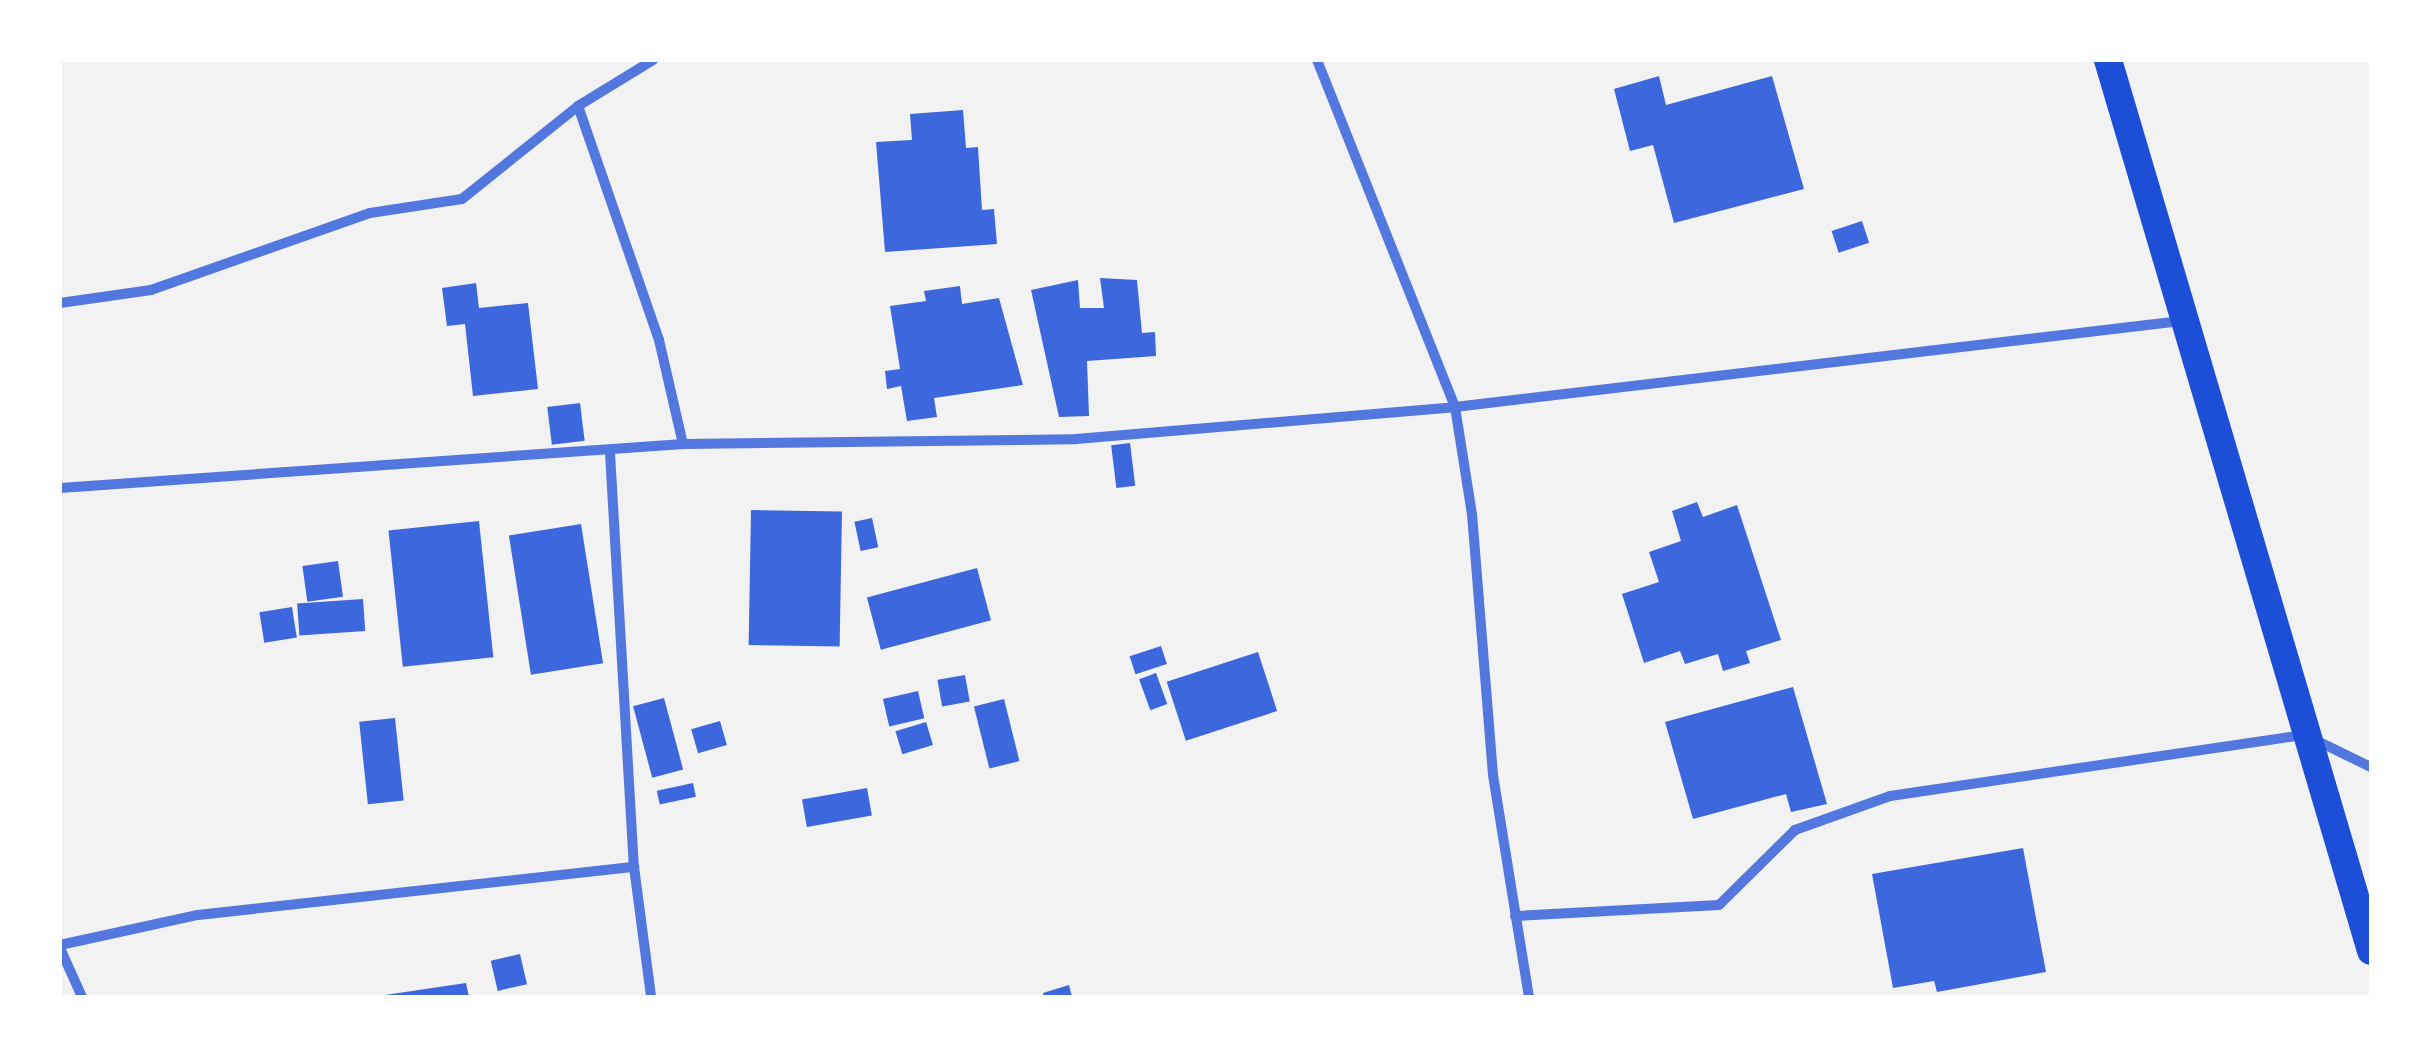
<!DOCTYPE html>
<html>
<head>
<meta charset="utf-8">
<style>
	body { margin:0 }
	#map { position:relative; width:2431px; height:1057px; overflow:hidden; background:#f2f2f2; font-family:"Noto Sans",sans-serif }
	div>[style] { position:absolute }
	.building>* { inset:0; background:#3d67dc; transform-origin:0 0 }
	.minor>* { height:10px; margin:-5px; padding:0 5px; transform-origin:5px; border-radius:5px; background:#5277de }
	.trunk>* { height:28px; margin:-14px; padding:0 14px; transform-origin:14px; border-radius:14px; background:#1d4ed8 }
	span { translate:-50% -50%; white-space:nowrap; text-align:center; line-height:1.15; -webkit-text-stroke:10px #fff; paint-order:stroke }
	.frame { position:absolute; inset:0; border:62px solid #fff; pointer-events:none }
</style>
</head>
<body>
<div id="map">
	<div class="building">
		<i style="clip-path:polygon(1659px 76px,1666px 105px,1772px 76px,1804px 189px,1674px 223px,1653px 145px,1630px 151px,1614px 89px)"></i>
		<i style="clip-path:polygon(963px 110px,966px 148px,978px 147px,982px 210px,994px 209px,997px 244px,885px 252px,876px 142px,912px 140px,910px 114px)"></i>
		<i style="left:1862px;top:221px;width:23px;height:32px;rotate:72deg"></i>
		<i style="clip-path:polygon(1100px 278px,1137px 280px,1142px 333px,1155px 332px,1156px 356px,1087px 361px,1089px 416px,1059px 417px,1031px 290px,1078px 280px,1080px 308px,1104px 308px)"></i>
		<i style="clip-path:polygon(476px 283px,479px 308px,528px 303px,538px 389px,473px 396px,465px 324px,447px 326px,442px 288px)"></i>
		<i style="clip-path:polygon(960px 286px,962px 304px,999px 298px,1023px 385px,934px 398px,937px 417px,907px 421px,901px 386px,887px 389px,885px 371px,900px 369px,890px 306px,926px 301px,924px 291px)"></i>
		<i style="left:580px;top:403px;width:38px;height:33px;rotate:83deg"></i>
		<i style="left:1130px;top:443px;width:43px;height:19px;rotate:83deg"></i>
		<i style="clip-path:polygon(1697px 502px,1703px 517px,1737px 505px,1781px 640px,1746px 651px,1750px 663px,1723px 671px,1718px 654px,1685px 664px,1680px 651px,1644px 663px,1622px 594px,1659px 582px,1649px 552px,1681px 541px,1672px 511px)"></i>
		<i style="left:751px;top:510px;width:91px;height:135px;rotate:1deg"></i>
		<i style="left:872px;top:518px;width:30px;height:18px;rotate:78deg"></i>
		<i style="left:479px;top:521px;width:137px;height:91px;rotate:84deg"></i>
		<i style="left:581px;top:524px;width:141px;height:73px;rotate:81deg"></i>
		<i style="left:338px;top:561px;width:36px;height:36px;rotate:82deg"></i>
		<i style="left:977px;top:568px;width:54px;height:114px;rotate:75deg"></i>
		<i style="left:363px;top:599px;width:32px;height:66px;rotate:86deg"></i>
		<i style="left:292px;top:607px;width:31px;height:33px;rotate:81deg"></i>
		<i style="left:1161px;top:646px;width:19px;height:33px;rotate:72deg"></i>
		<i style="left:1258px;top:652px;width:62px;height:96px;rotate:72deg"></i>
		<i style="left:1156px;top:673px;width:33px;height:18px;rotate:70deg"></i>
		<i style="left:965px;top:675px;width:27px;height:28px;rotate:80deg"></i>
		<i style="clip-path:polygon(1793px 687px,1827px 804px,1791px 812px,1786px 794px,1693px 819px,1665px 722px)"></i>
		<i style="left:918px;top:691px;width:28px;height:36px;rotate:77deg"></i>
		<i style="left:664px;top:698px;width:74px;height:32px;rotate:75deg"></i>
		<i style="left:1004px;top:699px;width:64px;height:31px;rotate:76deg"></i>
		<i style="left:395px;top:718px;width:83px;height:36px;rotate:84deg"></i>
		<i style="left:720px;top:721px;width:25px;height:30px;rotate:74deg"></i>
		<i style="left:926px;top:722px;width:24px;height:32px;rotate:73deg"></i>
		<i style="left:693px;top:783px;width:14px;height:37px;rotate:78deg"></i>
		<i style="left:867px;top:788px;width:28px;height:66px;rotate:80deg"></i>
		<i style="clip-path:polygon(2023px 848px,2046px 972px,1937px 992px,1934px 981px,1893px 988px,1872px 874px)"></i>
		<i style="left:520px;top:954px;width:31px;height:30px;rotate:77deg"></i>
		<i style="clip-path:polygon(466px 983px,469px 997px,385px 997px,385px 995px)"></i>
		<i style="clip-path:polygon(1069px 985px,1072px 997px,1044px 997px,1043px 993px)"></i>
	</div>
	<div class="minor">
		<i style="left:1317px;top:60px;width:373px;rotate:68.3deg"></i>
		<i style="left:1455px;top:407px;width:108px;rotate:81deg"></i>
		<i style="left:1472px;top:514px;width:262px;rotate:85.4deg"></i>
		<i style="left:1493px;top:775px;width:225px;rotate:80.8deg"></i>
		<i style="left:578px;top:106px;width:248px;rotate:70.9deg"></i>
		<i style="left:659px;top:340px;width:107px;rotate:77deg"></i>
		<i style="left:60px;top:303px;width:92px;rotate:-8.1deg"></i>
		<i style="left:151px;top:290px;width:232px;rotate:-19.4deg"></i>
		<i style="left:370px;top:213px;width:93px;rotate:-8.7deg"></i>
		<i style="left:462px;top:199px;width:149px;rotate:-38.7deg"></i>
		<i style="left:578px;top:106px;width:88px;rotate:-31.5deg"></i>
		<i style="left:610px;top:453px;width:415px;rotate:86.7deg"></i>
		<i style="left:634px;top:867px;width:131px;rotate:82.5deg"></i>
		<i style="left:60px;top:488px;width:625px;rotate:-4.04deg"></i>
		<i style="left:683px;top:444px;width:393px;rotate:-0.7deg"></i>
		<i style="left:1076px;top:439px;width:380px;rotate:-4.8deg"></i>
		<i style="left:1455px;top:407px;width:731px;rotate:-6.76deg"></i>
		<i style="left:1515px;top:916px;width:204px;rotate:-3.1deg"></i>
		<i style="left:1719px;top:905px;width:107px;rotate:-44.6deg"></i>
		<i style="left:1795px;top:830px;width:101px;rotate:-19.7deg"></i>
		<i style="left:1890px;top:796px;width:419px;rotate:-8.4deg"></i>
		<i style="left:2305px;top:735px;width:73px;rotate:25.9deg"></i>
		<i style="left:60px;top:945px;width:141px;rotate:-12.3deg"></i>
		<i style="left:198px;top:915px;width:439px;rotate:-6.3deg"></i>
		<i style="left:60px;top:948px;width:54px;rotate:65.8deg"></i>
	</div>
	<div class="trunk">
		<i style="left:2108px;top:60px;width:929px;rotate:73.55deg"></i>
	</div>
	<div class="frame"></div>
</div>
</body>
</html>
